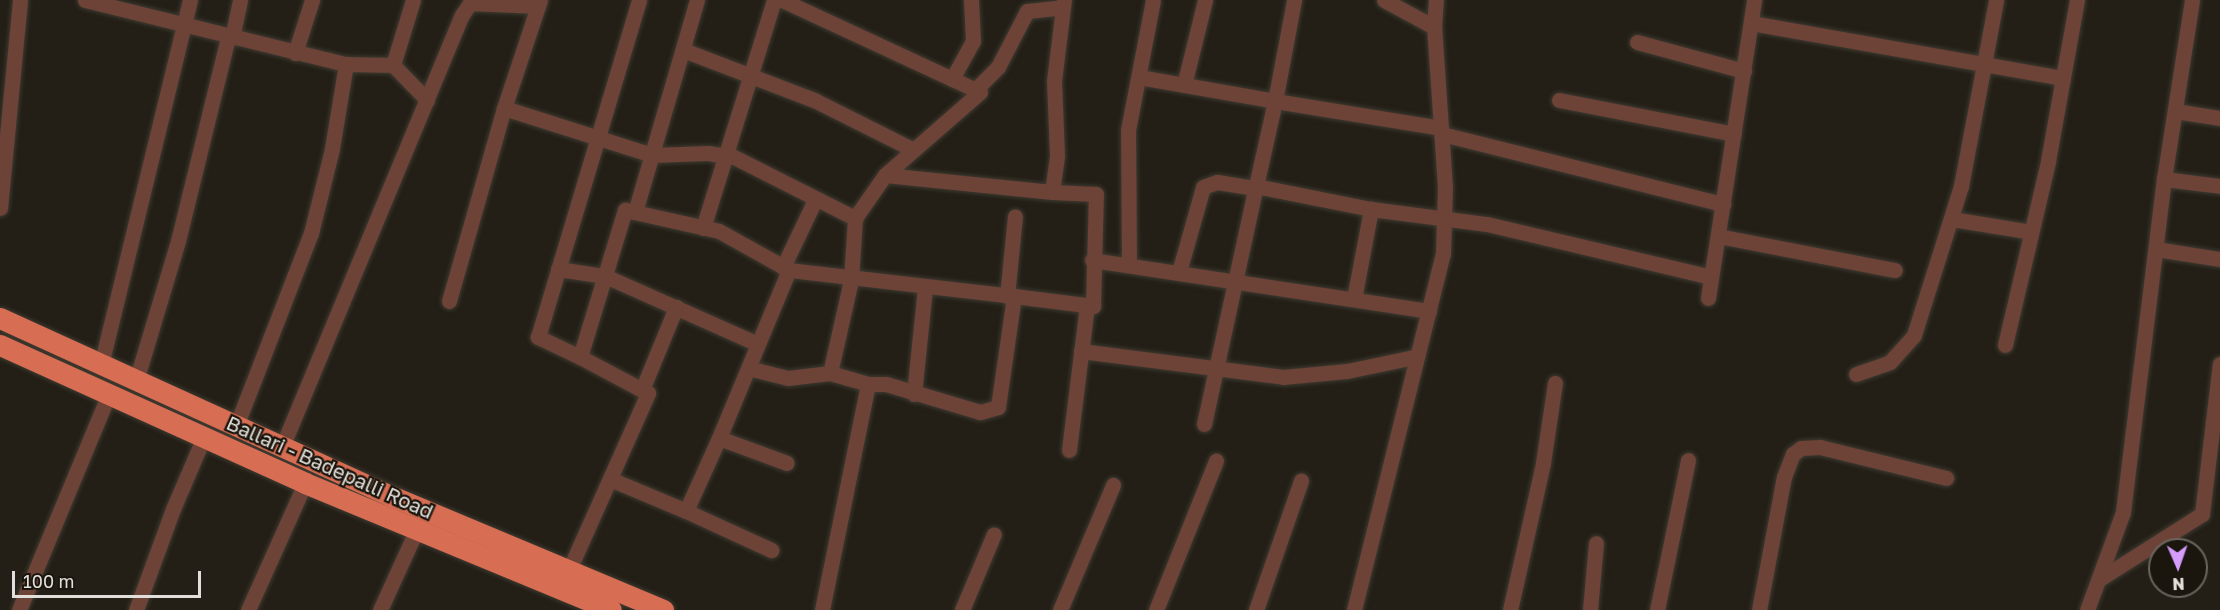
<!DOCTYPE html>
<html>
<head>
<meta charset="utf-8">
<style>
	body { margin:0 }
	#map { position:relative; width:2220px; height:610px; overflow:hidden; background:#231f16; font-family:"Golos Text",sans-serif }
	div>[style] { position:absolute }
	.roads { filter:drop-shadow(0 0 2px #3e3a31) drop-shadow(0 0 2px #3e3a31) }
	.minor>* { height:15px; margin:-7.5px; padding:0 7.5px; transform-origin:7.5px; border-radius:7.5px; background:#6d4237 }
	.highway>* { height:21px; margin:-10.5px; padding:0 10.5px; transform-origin:10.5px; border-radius:10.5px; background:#d76d52 }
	span { translate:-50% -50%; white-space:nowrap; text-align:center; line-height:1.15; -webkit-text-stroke:4.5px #1a150d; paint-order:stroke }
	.street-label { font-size:20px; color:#e2dfda }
	.north { position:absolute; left:2148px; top:538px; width:60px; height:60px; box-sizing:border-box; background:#1a150d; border:2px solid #6a665f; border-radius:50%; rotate:178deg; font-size:16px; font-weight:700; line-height:24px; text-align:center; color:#e2dfda }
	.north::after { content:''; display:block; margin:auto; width:21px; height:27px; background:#d59cfb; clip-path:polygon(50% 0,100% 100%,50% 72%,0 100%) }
	.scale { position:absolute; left:12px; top:571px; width:189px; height:27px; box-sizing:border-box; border:3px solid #e2dfda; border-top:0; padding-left:8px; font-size:18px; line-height:21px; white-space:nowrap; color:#e2dfda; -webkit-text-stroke:4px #1a150d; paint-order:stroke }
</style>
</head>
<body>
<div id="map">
	<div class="roads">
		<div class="minor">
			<i style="left:85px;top:0;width:269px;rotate:13.8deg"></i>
			<i style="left:346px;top:64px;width:86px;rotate:99.4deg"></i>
			<i style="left:332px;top:149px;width:87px;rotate:104deg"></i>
			<i style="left:311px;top:233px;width:207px;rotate:111.2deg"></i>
			<i style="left:540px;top:0;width:114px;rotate:108.4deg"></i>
			<i style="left:504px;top:108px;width:155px;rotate:17.6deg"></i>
			<i style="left:652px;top:155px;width:56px;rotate:-2deg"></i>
			<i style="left:708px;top:153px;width:26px;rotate:9deg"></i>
			<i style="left:734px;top:157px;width:136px;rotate:26.8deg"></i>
			<i style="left:782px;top:0;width:218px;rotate:24.9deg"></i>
			<i style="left:980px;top:92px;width:126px;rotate:138.9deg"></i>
			<i style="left:885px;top:175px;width:52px;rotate:124.9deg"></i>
			<i style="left:855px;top:218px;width:62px;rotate:93.7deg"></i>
			<i style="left:851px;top:280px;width:95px;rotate:102.7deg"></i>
			<i style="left:830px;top:373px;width:40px;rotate:16deg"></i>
			<i style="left:868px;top:384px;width:231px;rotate:101.5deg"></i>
			<i style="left:1384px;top:0;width:57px;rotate:28.4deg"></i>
			<i style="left:1751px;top:23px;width:317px;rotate:10deg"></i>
			<i style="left:232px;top:38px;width:39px;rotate:-78deg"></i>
			<i style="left:1637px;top:42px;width:111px;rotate:15.2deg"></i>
			<i style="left:683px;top:50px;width:140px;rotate:20.9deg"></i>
			<i style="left:814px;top:100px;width:110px;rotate:26.6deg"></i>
			<i style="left:295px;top:53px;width:56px;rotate:-72.2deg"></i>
			<i style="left:346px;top:64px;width:47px;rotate:1.2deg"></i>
			<i style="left:393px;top:65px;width:68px;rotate:-72.9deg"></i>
			<i style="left:393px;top:65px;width:49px;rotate:45.8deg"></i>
			<i style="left:1139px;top:77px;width:138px;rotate:10deg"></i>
			<i style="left:1275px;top:101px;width:103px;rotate:-79.3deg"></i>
			<i style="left:952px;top:79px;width:43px;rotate:-61.1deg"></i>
			<i style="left:973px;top:41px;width:41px;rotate:-92.8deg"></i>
			<i style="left:1184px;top:85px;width:88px;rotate:-76.1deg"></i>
			<i style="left:975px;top:90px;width:33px;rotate:-45deg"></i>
			<i style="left:998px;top:67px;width:63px;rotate:-62.6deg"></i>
			<i style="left:1027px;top:11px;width:36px;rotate:-6deg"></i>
			<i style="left:1559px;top:100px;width:178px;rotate:11deg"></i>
			<i style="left:2175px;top:111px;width:46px;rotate:8.8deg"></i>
			<i style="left:1442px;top:134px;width:290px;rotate:14deg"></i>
			<i style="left:885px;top:175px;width:168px;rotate:5.8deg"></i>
			<i style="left:1052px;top:192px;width:37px;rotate:-82deg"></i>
			<i style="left:1057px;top:155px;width:74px;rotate:-92.3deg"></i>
			<i style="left:1054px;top:81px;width:82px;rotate:-83deg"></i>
			<i style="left:2164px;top:179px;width:56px;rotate:7.1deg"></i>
			<i style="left:0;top:208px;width:209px;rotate:-84.5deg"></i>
			<i style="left:1371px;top:209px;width:117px;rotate:-168.7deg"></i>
			<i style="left:1256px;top:186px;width:87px;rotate:-77.4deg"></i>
			<i style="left:1275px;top:101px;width:168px;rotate:9.2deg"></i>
			<i style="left:635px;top:212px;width:221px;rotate:-73.7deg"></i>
			<i style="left:1952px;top:219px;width:80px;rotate:9.3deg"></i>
			<i style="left:703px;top:228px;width:239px;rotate:-72.7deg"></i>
			<i style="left:1718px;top:236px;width:180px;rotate:10.9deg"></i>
			<i style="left:2156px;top:249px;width:65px;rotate:8.9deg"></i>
			<i style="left:1092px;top:260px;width:341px;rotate:8.6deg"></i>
			<i style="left:1129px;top:265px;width:135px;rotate:-90.4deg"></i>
			<i style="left:1128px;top:130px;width:132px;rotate:-79.1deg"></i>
			<i style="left:783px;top:267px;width:74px;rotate:-64.5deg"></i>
			<i style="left:558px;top:269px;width:48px;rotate:8.5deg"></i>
			<i style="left:605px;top:276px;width:167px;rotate:24deg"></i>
			<i style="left:1179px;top:272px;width:88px;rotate:-74.2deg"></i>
			<i style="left:1203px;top:187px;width:15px;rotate:-20deg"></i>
			<i style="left:1217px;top:182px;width:39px;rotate:9deg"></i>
			<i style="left:1007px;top:296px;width:80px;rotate:-84.3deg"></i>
			<i style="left:1014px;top:296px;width:80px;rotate:7.2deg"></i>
			<i style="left:1093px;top:306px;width:112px;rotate:-88.5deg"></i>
			<i style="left:1096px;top:194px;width:44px;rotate:-177.4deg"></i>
			<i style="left:1708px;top:298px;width:302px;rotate:-81.2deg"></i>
			<i style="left:1354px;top:299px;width:92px;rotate:-79.3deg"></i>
			<i style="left:1371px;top:209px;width:117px;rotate:7.4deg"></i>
			<i style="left:1487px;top:224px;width:230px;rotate:13.3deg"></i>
			<i style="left:449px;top:301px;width:201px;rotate:-74.1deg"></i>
			<i style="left:2005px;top:345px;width:189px;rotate:-76.8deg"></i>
			<i style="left:2048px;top:161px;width:164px;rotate:-79.8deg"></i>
			<i style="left:1081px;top:351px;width:204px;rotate:7.3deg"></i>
			<i style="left:1283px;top:377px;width:64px;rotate:-5.4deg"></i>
			<i style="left:1347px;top:371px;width:68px;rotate:-11.8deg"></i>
			<i style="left:580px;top:357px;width:47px;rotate:-154.5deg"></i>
			<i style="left:538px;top:337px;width:352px;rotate:-73.3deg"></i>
			<i style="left:101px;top:365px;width:376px;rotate:-76.3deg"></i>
			<i style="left:748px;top:368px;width:41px;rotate:14deg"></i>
			<i style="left:788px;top:378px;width:42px;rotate:-6.8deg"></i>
			<i style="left:1856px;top:374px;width:36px;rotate:-19deg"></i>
			<i style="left:1890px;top:362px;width:36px;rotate:-48deg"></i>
			<i style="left:1914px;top:335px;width:156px;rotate:-72.5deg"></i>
			<i style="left:1961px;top:186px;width:189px;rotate:-79.3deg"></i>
			<i style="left:136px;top:381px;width:146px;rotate:-73.3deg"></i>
			<i style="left:178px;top:241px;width:210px;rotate:-76.2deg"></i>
			<i style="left:642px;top:390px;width:90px;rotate:-67.7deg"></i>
			<i style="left:914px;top:394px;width:107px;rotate:-84.1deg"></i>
			<i style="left:1204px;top:424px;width:244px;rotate:-77.7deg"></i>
			<i style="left:719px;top:438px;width:182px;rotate:-67.4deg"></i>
			<i style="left:282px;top:447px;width:468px;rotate:-67.4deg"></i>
			<i style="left:462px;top:15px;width:14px;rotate:-56deg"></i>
			<i style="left:470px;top:3px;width:68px;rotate:2.5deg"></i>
			<i style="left:1069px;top:450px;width:146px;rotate:-82.9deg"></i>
			<i style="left:610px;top:479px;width:82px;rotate:22.8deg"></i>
			<i style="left:686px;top:511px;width:80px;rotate:-65.7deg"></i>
			<i style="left:719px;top:438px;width:72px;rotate:20.2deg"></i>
			<i style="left:686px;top:511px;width:94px;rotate:24.6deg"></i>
			<i style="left:569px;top:570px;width:194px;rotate:-65.9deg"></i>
			<i style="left:648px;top:393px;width:77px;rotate:-152.1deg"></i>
			<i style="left:580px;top:357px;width:154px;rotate:-73deg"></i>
			<i style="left:625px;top:210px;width:96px;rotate:12.6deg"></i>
			<i style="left:719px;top:231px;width:80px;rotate:29.1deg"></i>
			<i style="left:789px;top:270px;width:226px;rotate:6.6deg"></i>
			<i style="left:1014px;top:296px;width:112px;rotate:98.2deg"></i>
			<i style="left:998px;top:407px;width:19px;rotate:164deg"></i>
			<i style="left:980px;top:412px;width:98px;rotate:-163.4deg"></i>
			<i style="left:886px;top:384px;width:18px;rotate:180deg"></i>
			<i style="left:2098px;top:580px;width:123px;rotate:-32.4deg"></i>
			<i style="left:2202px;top:514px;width:151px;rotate:-83.2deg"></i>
			<i style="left:19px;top:610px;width:234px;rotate:-67.4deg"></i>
			<i style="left:136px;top:610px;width:108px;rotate:-69.9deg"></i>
			<i style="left:173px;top:509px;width:76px;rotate:-66.8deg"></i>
			<i style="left:248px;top:610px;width:139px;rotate:-65.8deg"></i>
			<i style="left:380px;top:610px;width:87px;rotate:-65.5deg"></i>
			<i style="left:962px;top:610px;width:82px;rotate:-67.2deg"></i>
			<i style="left:1060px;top:610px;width:136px;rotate:-67deg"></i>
			<i style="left:1156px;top:610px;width:161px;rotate:-68.1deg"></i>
			<i style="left:1256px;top:610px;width:137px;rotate:-70.8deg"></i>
			<i style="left:1354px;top:610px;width:367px;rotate:-76deg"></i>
			<i style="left:1443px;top:254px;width:67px;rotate:-88.3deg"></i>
			<i style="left:1445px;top:187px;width:160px;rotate:-93.9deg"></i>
			<i style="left:1434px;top:27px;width:27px;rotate:-86deg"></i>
			<i style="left:1510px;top:610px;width:151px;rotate:-77.3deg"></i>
			<i style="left:1543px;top:463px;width:81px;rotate:-81.5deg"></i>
			<i style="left:1590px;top:610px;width:67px;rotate:-84.9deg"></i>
			<i style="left:1657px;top:610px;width:153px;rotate:-78.3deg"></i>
			<i style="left:1759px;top:610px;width:135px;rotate:-79.4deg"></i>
			<i style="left:1784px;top:477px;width:25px;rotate:-69deg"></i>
			<i style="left:1793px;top:454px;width:10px;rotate:-37deg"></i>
			<i style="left:1801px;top:448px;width:19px;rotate:-3deg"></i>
			<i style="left:1820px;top:447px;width:130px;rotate:13.8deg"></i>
			<i style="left:2087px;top:610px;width:104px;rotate:-69.8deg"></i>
			<i style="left:2123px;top:512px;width:336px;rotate:-83deg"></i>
			<i style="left:2164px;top:179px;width:181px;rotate:-81.1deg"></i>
		</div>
		<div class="highway">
			<i style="left:0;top:318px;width:430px;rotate:24.5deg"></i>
			<i style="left:391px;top:496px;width:295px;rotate:22.7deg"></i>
			<i style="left:0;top:345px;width:335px;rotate:24.3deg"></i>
			<i style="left:305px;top:483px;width:331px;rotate:22.5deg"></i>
		</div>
	</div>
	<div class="street-label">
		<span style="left:330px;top:467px;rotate:24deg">Ballari - Badepalli Road</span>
	</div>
	<div class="north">N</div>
	<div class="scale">100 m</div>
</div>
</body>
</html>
